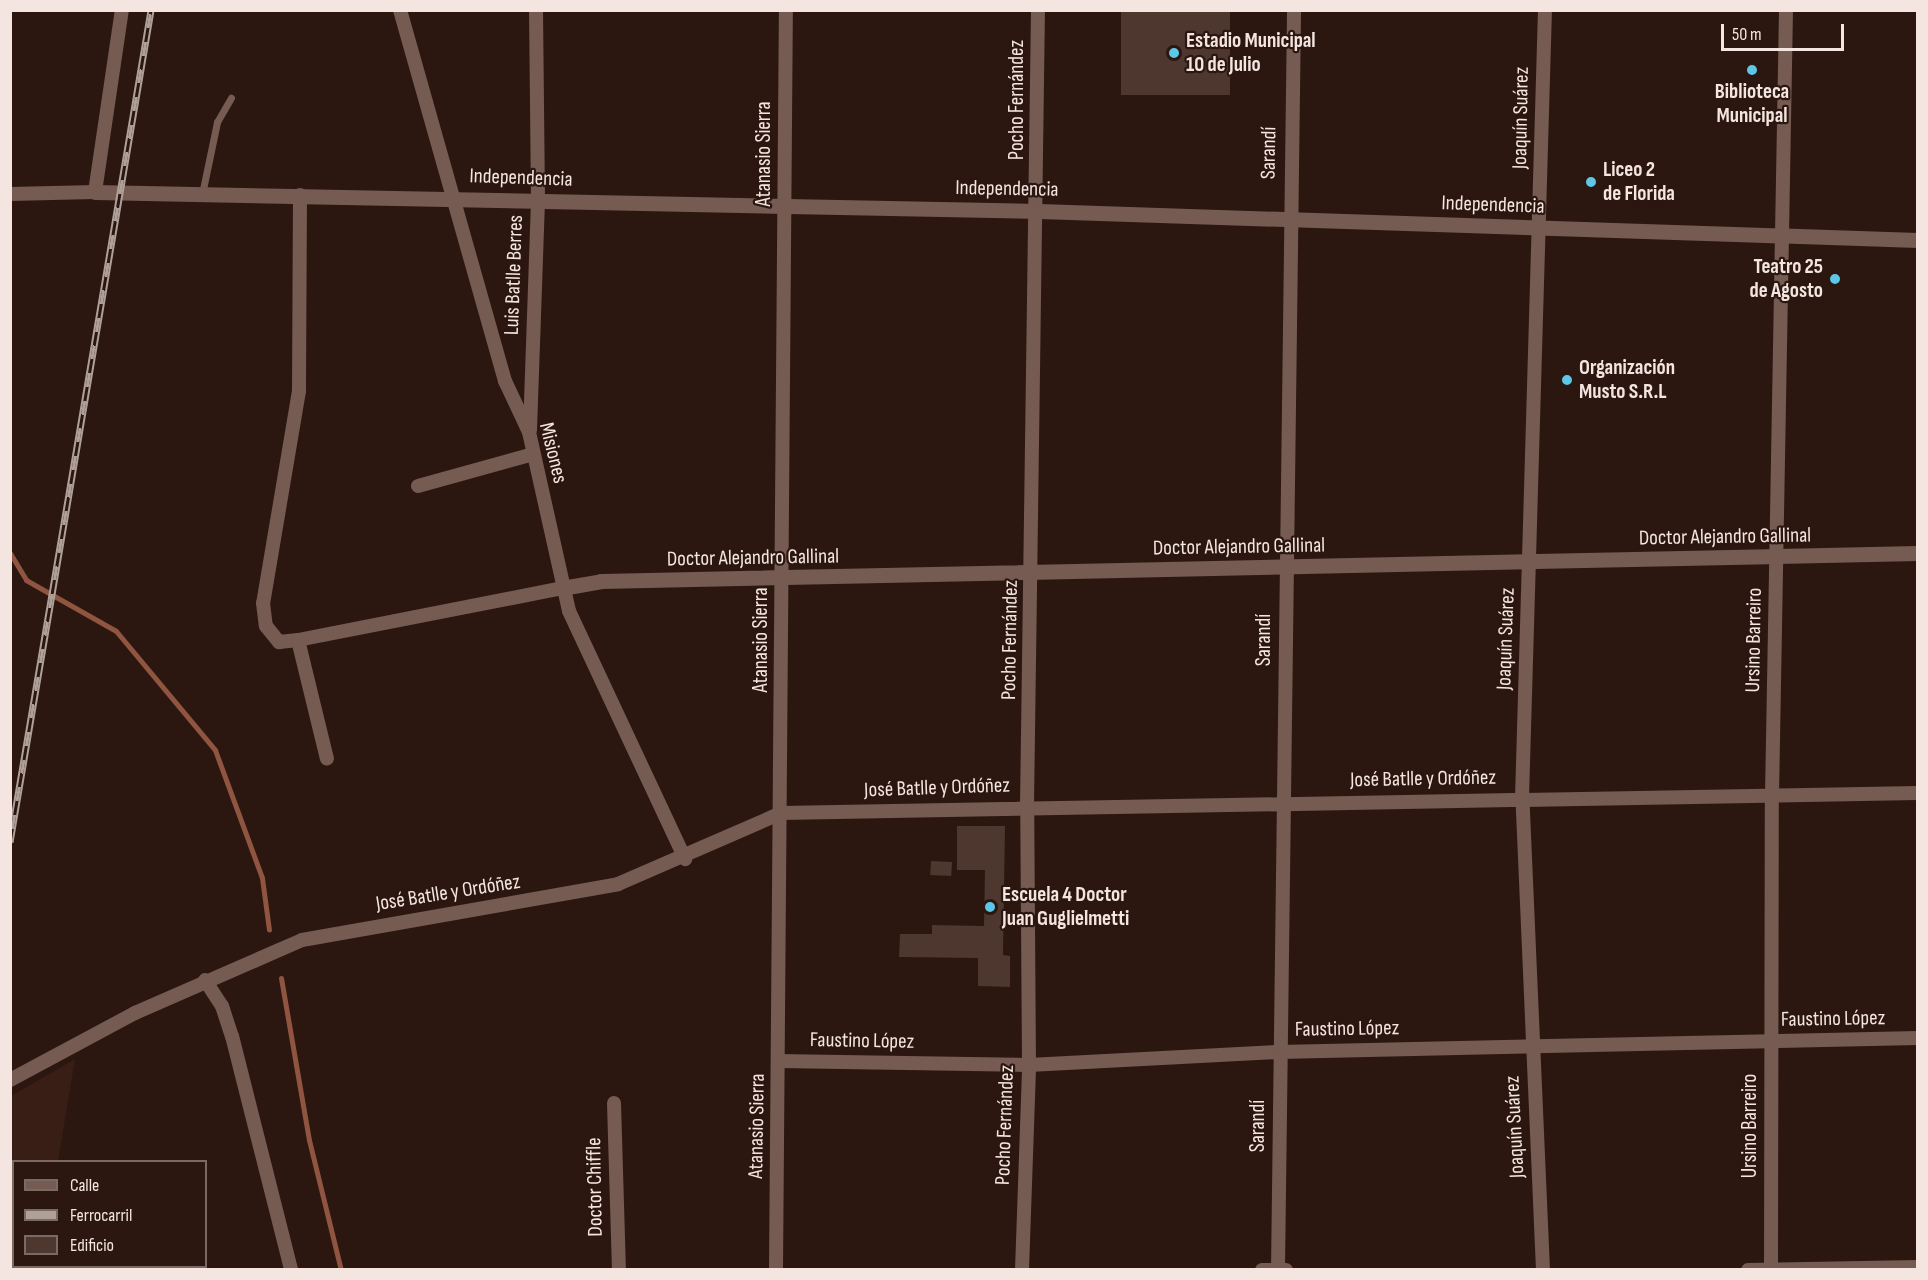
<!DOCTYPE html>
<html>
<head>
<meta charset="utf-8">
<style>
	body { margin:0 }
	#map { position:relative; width:1928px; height:1280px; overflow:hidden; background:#2b1710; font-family:"Sofia Sans Condensed",sans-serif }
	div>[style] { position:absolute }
	.built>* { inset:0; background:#381e15 }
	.stream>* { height:5px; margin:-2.5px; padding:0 2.5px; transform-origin:2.5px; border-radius:2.5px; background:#905540 }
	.building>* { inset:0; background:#4d372f; transform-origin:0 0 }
	.service>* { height:7px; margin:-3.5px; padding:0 3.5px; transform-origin:3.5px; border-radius:3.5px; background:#755b51 }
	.minor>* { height:14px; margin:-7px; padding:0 7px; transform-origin:7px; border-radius:7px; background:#755b51 }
	.tertiary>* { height:15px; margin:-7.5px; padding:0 7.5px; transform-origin:7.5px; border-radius:7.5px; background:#755b51 }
	.rail>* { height:7px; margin-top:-3.5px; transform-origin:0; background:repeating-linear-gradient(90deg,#2b1710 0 14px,#b0a09a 0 28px); box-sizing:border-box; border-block:2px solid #b0a09a }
	.dots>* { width:16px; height:16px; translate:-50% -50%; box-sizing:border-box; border:3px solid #2b1710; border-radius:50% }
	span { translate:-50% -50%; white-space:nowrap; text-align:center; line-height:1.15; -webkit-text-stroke:4.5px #2b1710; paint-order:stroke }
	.poi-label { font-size:21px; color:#f4e5e0; font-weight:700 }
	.left { translate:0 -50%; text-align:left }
	.right { translate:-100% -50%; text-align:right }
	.street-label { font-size:21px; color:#f4e5e0 }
	.frame { position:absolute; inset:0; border:12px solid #f4e5e0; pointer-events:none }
	.legend { position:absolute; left:12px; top:1160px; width:195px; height:108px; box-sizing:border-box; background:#2b1710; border:2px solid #7b6963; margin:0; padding:8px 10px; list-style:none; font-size:18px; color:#f4e5e0 }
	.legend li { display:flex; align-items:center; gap:12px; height:30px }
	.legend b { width:30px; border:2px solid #7b6963 }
	.scale { position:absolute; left:1721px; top:24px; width:123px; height:27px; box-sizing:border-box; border:3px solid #f4e5e0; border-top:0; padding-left:8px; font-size:18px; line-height:21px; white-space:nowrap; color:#f4e5e0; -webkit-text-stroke:4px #2b1710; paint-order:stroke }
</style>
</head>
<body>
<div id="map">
	<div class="built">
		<i style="clip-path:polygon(75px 1059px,58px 1161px,14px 1162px,14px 1266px,40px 1267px,11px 1269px,11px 1096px)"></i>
	</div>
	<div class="stream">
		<i style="left:10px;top:553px;width:31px;rotate:59deg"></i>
		<i style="left:26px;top:580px;width:103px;rotate:29.5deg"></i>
		<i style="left:116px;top:631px;width:155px;rotate:50.2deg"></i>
		<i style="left:215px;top:750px;width:136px;rotate:69.8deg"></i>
		<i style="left:262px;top:878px;width:52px;rotate:82.3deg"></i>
		<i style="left:281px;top:978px;width:164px;rotate:80.2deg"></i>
		<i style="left:309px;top:1140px;width:134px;rotate:76.2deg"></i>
	</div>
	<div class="building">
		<i style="left:1121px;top:10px;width:109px;height:85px"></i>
		<i style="clip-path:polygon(957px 826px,1005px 826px,1003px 955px,1010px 956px,1010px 987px,978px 986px,978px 958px,899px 957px,900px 934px,932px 934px,932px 925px,984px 926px,985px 870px,957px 870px)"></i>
		<i style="left:931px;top:861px;width:21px;height:14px;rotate:3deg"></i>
	</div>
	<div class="service">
		<i style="left:202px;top:194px;width:74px;rotate:-78.2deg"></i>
		<i style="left:217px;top:122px;width:28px;rotate:-60deg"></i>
	</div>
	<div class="minor">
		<i style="left:400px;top:10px;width:386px;rotate:74.2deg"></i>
		<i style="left:505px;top:381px;width:56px;rotate:64.8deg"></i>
		<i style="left:529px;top:432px;width:183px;rotate:77.4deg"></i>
		<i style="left:569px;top:611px;width:274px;rotate:64.9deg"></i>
		<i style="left:10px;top:194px;width:85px;rotate:-1.3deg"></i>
		<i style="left:95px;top:192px;width:184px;rotate:-81.6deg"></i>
		<i style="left:300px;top:195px;width:196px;rotate:90.3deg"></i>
		<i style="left:299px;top:391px;width:215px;rotate:99.6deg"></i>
		<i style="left:263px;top:603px;width:23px;rotate:83deg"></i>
		<i style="left:266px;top:626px;width:21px;rotate:51deg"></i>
		<i style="left:279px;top:642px;width:19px;rotate:-6deg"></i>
		<i style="left:298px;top:640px;width:269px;rotate:-11.1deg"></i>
		<i style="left:530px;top:430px;width:230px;rotate:-88deg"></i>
		<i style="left:538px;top:200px;width:190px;rotate:-90.6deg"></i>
		<i style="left:418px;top:486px;width:119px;rotate:-15.5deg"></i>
		<i style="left:298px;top:640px;width:122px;rotate:76.3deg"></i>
		<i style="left:205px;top:980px;width:31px;rotate:57deg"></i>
		<i style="left:222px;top:1006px;width:32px;rotate:72deg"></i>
		<i style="left:232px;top:1036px;width:241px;rotate:75.8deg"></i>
		<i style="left:778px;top:1061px;width:251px;rotate:0.9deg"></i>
		<i style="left:1029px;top:1065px;width:250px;rotate:-3deg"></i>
		<i style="left:1279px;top:1052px;width:639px;rotate:-1.26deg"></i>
		<i style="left:10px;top:1080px;width:142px;rotate:-28.2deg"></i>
		<i style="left:135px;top:1013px;width:182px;rotate:-23.6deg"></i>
		<i style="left:302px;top:940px;width:321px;rotate:-10deg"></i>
		<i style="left:618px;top:884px;width:178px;rotate:-23.5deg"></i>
		<i style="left:781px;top:813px;width:1137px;rotate:-1.01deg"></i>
		<i style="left:614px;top:1103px;width:167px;rotate:88.3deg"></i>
		<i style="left:1278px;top:1269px;width:1259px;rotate:-89.27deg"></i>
		<i style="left:776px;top:1270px;width:1260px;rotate:-89.55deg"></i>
		<i style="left:1022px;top:1270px;width:205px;rotate:-88deg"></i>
		<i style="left:1029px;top:1065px;width:259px;rotate:-90.4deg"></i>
		<i style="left:1027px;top:806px;width:796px;rotate:-89.21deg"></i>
		<i style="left:1262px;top:1270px;width:24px"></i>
		<i style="left:1543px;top:1270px;width:472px;rotate:-92.5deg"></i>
		<i style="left:1522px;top:798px;width:788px;rotate:-88.33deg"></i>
		<i style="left:1748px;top:1270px;width:170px;rotate:-1deg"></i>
		<i style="left:1771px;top:1270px;width:474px;rotate:-89.9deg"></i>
		<i style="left:1772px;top:796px;width:786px;rotate:-88.98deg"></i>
	</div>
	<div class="tertiary">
		<i style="left:95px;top:192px;width:944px;rotate:1.15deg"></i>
		<i style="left:1039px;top:211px;width:879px;rotate:1.89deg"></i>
		<i style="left:562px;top:588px;width:40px;rotate:-10deg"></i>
		<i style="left:601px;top:581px;width:1317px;rotate:-1.22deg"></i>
	</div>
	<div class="rail">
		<i style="left:10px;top:842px;width:844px;rotate:-80.38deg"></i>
	</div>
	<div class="dots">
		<i style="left:1174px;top:53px;background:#5cc7e7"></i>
		<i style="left:1752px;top:70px;background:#5cc7e7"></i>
		<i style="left:1591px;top:182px;background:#5cc7e7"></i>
		<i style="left:1835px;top:279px;background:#5cc7e7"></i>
		<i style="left:1567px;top:380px;background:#5cc7e7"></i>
		<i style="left:990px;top:907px;background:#5cc7e7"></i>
	</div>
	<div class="poi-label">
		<span class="left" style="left:1186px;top:53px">Estadio Municipal<br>10 de Julio</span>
		<span style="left:1752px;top:104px">Biblioteca<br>Municipal</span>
		<span class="left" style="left:1603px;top:182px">Liceo 2<br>de Florida</span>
		<span class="right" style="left:1823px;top:279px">Teatro 25<br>de Agosto</span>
		<span class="left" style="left:1579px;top:380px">Organización<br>Musto S.R.L</span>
		<span class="left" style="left:1002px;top:907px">Escuela 4 Doctor<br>Juan Guglielmetti</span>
	</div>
	<div class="street-label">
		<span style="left:1017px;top:100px;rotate:-90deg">Pocho Fernández</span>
		<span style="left:1521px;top:118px;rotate:-89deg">Joaquín Suárez</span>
		<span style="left:1269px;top:153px;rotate:-89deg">Sarandí</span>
		<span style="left:764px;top:154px;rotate:-90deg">Atanasio Sierra</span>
		<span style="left:521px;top:178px;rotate:2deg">Independencia</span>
		<span style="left:1007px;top:189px;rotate:1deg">Independencia</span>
		<span style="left:1493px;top:205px;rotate:2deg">Independencia</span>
		<span style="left:514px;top:275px;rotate:-88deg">Luis Batlle Berres</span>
		<span style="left:553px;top:453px;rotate:76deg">Misiones</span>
		<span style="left:1725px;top:537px;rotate:-1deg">Doctor Alejandro Gallinal</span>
		<span style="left:1239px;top:547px;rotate:-1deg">Doctor Alejandro Gallinal</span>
		<span style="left:753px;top:558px;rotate:-1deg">Doctor Alejandro Gallinal</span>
		<span style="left:1506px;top:639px;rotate:-88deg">Joaquín Suárez</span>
		<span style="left:761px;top:640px;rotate:-90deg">Atanasio Sierra</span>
		<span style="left:1010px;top:640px;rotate:-89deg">Pocho Fernández</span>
		<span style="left:1264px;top:640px;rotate:-90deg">Sarandí</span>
		<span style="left:1754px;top:640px;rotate:-89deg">Ursino Barreiro</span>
		<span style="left:1423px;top:779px;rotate:-1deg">José Batlle y Ordóñez</span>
		<span style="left:937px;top:788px;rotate:-2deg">José Batlle y Ordóñez</span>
		<span style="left:448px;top:893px;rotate:-9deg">José Batlle y Ordóñez</span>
		<span style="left:1833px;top:1019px;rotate:-1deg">Faustino López</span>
		<span style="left:1347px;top:1029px;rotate:-1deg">Faustino López</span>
		<span style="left:862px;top:1041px;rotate:1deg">Faustino López</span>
		<span style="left:1005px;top:1125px;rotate:-88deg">Pocho Fernández</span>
		<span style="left:757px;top:1126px;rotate:-89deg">Atanasio Sierra</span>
		<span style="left:1258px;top:1126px;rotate:-90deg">Sarandí</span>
		<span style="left:1750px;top:1126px;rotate:-90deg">Ursino Barreiro</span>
		<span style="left:1515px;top:1127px;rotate:-93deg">Joaquín Suárez</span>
		<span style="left:595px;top:1187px;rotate:-91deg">Doctor Chiffle</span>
	</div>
	<div class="frame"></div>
	<ul class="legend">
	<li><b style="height:8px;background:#755b51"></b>Calle</li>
	<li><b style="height:8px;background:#b0a09a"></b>Ferrocarril</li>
	<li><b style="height:16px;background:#4d372f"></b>Edificio</li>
	</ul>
	<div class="scale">50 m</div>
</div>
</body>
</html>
